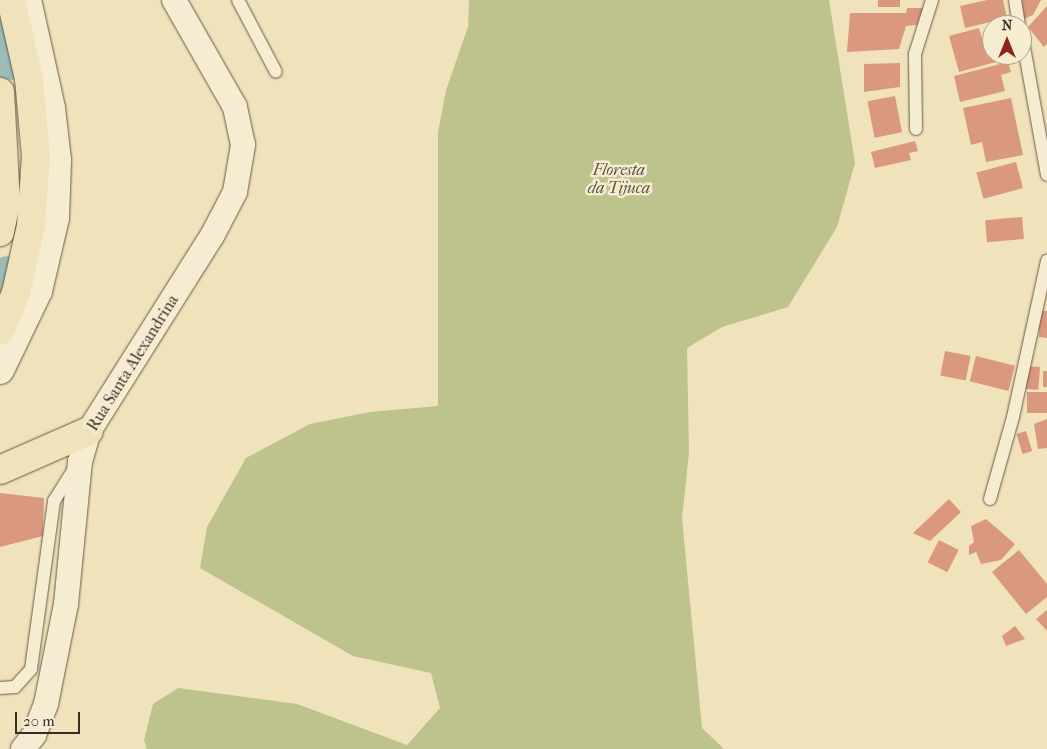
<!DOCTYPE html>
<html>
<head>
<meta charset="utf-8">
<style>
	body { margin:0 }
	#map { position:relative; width:1047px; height:749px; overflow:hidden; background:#f0e2ba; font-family:"IM FELL French Canon",serif }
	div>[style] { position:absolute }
	.green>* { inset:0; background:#bec28c }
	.river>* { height:39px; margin:-19.5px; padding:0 19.5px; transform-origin:19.5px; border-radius:19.5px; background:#9cbcb8 }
	.building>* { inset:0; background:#da987f; transform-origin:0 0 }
	.roads { filter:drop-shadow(0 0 1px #68594b) drop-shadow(0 0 1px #68594b) }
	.service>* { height:12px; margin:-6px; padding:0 6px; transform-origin:6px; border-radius:6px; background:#f5ecd2 }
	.minor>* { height:24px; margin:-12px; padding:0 12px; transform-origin:12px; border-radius:12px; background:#f5ecd2 }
	.secondary>* { height:28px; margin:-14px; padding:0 14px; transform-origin:14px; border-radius:14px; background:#f5ecd2 }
	.motorway>* { height:28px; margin:-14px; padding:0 14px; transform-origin:14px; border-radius:14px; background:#f0e2ba }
	span { translate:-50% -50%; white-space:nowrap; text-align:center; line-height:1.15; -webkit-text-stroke:5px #f5ecd2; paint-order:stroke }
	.park-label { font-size:16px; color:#5b5140; font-style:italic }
	.street-label { font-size:16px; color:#3a2b26 }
	.north { position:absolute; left:982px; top:15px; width:50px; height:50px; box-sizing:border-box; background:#f5ecd2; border:1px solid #aa9f8d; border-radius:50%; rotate:0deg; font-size:14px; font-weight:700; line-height:20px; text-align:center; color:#3a2b26 }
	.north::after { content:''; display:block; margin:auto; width:18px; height:22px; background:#8f2418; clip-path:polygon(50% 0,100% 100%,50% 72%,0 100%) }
	.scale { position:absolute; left:15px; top:712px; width:65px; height:22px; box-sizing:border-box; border:2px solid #3a2b26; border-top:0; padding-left:6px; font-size:15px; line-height:18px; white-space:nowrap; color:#3a2b26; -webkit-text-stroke:4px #f5ecd2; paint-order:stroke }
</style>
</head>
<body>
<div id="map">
	<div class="green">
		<i style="clip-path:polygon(469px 0,829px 0,855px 163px,837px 227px,788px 307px,722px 327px,687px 348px,689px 453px,682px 518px,702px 728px,724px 749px,147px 749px,144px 740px,153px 704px,178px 688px,297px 704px,407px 745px,440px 708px,431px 673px,353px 656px,200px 568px,207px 527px,246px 458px,310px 424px,370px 412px,438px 406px,438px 132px,446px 90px,468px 27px)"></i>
	</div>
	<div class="river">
		<i style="left:0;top:21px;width:40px;rotate:75.6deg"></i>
		<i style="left:0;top:294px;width:20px;rotate:-70deg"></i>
	</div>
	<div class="building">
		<i style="left:878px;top:0;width:22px;height:7px"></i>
		<i style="clip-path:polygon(987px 0,1003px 0,1007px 18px,965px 28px,960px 6px)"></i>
		<i style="clip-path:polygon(1022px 0,1041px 0,1033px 15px,1024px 19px)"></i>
		<i style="clip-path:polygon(1047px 6px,1047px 44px,1044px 47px,1028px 27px)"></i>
		<i style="clip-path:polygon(907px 8px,923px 8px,917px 25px,906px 26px,899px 49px,847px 52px,850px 13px,906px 13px)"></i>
		<i style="clip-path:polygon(979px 28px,984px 45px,992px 42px,992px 55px,1006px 55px,1007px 59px,959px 72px,949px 36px)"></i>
		<i style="clip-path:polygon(1008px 62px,1011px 72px,1001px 75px,1005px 91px,960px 102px,954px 76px)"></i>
		<i style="clip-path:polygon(900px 63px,900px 87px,864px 92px,864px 64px)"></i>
		<i style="left:895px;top:96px;width:37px;height:28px;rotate:79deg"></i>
		<i style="clip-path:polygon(1011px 98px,1023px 155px,986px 162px,982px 142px,971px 145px,963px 108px)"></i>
		<i style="clip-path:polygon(915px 141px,918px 151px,909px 153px,911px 160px,875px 168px,871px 152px)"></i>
		<i style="left:1016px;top:162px;width:27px;height:41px;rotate:75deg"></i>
		<i style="left:1022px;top:217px;width:22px;height:37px;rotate:85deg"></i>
		<i style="clip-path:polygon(1040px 311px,1047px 311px,1047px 338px,1039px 337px)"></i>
		<i style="left:945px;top:351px;width:26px;height:25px;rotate:11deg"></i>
		<i style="left:976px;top:356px;width:40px;height:26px;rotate:14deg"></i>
		<i style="left:1027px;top:366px;width:13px;height:23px;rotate:4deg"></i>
		<i style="left:1043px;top:371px;width:4px;height:16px"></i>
		<i style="left:1047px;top:392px;width:21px;height:20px;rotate:90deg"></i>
		<i style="clip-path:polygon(1047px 419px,1047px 448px,1038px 449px,1034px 424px)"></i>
		<i style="left:1026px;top:431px;width:21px;height:10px;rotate:73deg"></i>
		<i style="clip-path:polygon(0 493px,44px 498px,43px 536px,0 547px)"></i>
		<i style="clip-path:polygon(949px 499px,961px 512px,930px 541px,913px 533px)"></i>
		<i style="clip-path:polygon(986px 519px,1015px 544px,1001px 560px,981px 564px,976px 552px,969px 555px,969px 546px,974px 542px,971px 526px)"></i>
		<i style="left:939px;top:540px;width:22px;height:25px;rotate:27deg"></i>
		<i style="clip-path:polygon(1019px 550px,1047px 584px,1047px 597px,1026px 614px,992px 572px)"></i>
		<i style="clip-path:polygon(1047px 610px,1047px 631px,1036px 619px)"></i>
		<i style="clip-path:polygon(1015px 626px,1025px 639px,1006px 646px,1002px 636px)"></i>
	</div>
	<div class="roads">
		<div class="service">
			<i style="left:238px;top:0;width:81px;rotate:62.2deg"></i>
			<i style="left:1015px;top:0;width:25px;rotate:81deg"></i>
			<i style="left:1022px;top:36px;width:141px;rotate:79.8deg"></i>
			<i style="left:916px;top:129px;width:75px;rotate:-90.8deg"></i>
			<i style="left:915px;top:54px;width:57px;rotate:-72.5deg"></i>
			<i style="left:990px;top:499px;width:85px;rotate:-74.3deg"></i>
			<i style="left:1013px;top:417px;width:160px;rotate:-77.7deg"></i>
			<i style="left:0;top:688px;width:15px;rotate:-4deg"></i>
			<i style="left:15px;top:687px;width:24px;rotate:-48deg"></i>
			<i style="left:31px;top:669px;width:170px;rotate:-82.2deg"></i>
			<i style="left:54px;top:501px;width:39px;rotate:-58deg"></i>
		</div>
		<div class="minor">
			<i style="left:23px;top:749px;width:18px;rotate:-52deg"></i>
			<i style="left:34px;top:735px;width:33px;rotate:-69deg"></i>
			<i style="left:46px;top:704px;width:102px;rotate:-78.7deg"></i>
			<i style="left:66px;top:604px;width:143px;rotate:-84.4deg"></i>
			<i style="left:80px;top:462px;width:32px;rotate:-74deg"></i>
			<i style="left:89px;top:431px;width:231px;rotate:-57.8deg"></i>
			<i style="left:212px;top:236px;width:50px;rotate:-62.4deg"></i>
			<i style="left:235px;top:192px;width:48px;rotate:-80.3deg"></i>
			<i style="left:243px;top:145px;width:39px;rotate:-102deg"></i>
			<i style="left:235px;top:107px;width:123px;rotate:-119.7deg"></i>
		</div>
		<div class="secondary">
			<i style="left:0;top:370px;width:88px;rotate:-64.3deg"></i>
			<i style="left:38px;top:291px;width:75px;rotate:-76.9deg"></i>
			<i style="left:55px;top:218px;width:58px;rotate:-88deg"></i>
			<i style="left:57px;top:160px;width:52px;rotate:-96.6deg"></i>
			<i style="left:51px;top:108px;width:111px;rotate:-102.5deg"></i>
		</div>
		<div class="motorway">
			<i style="left:0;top:92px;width:111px;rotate:86.9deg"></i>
			<i style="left:6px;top:203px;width:30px;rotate:102deg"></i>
			<i style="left:0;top:331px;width:41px;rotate:-67.2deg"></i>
			<i style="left:16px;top:293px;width:69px;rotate:-77.4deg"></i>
			<i style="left:31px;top:226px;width:69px;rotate:-85.9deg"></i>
			<i style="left:36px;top:157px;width:78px;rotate:-95.1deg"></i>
			<i style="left:29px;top:79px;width:81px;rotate:-102.8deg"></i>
			<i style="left:0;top:470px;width:97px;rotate:-23.7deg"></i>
		</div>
	</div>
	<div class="park-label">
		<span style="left:619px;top:179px">Floresta<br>da Tijuca</span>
	</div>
	<div class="street-label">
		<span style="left:133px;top:363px;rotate:-58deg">Rua Santa Alexandrina</span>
	</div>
	<div class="north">N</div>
	<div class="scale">20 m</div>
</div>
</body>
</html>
